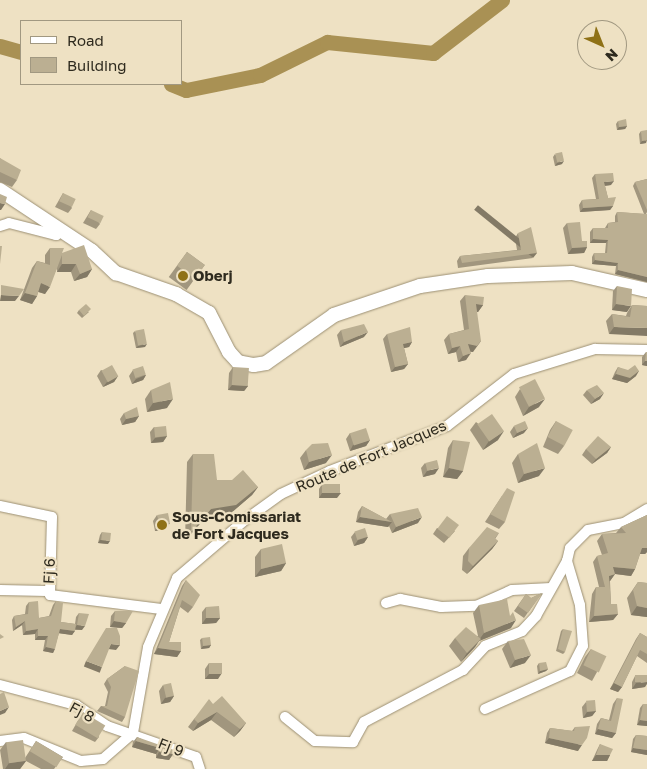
<!DOCTYPE html>
<html>
<head>
<meta charset="utf-8">
<style>
	body { margin:0 }
	#map { position:relative; width:647px; height:769px; overflow:hidden; background:#eee1c3; font-family:"Golos Text",sans-serif }
	div>[style] { position:absolute }
	.river>* { height:15px; margin:-7.5px; padding:0 7.5px; transform-origin:7.5px; border-radius:7.5px; background:#a99154 }
	.roads { filter:drop-shadow(0 0 1px #9c9074) drop-shadow(0 0 1px #9c9074) }
	.minor>* { height:10px; margin:-5px; padding:0 5px; transform-origin:5px; border-radius:5px; background:#fff }
	.major>* { height:14px; margin:-7px; padding:0 7px; transform-origin:7px; border-radius:7px; background:#fff }
	.wall>* { inset:0; background:#a1967e; transform-origin:0 0 }
	.shaded-wall>* { inset:0; background:#837a66; transform-origin:0 0 }
	.building>* { inset:0; background:#bbaf92; transform-origin:0 0 }
	.dots>* { width:14px; height:14px; translate:-50% -50%; box-sizing:border-box; border:2px solid #eee1c3; border-radius:50% }
	span { translate:-50% -50%; white-space:nowrap; text-align:center; line-height:1.15; -webkit-text-stroke:4.5px #eee1c3; paint-order:stroke }
	.poi-label { font-size:15px; color:#2e2a1e; font-weight:700 }
	.left { translate:0 -50%; text-align:left }
	.street-label { font-size:15px; color:#2e2a1e }
	.legend { position:absolute; left:20px; top:20px; width:162px; height:65px; box-sizing:border-box; background:#eee1c3; border:1px solid #a19881; margin:0; padding:6px 9px; list-style:none; font-size:15px; color:#2e2a1e }
	.legend li { display:flex; align-items:center; gap:10px; height:25px }
	.legend b { width:25px; border:1px solid #a19881 }
	.north { position:absolute; left:577px; top:20px; width:50px; height:50px; box-sizing:border-box; background:#eee1c3; border:1px solid #a19881; border-radius:50%; rotate:136deg; font-size:14px; font-weight:700; line-height:20px; text-align:center; color:#2e2a1e }
	.north::after { content:''; display:block; margin:auto; width:18px; height:22px; background:#8f7116; clip-path:polygon(50% 0,100% 100%,50% 72%,0 100%) }
</style>
</head>
<body>
<div id="map">
	<div class="river">
		<i style="left:0;top:46px;width:22px;rotate:16deg"></i>
		<i style="left:171px;top:84px;width:16px;rotate:22deg"></i>
		<i style="left:186px;top:90px;width:76px;rotate:-11.5deg"></i>
		<i style="left:260px;top:75px;width:75px;rotate:-26.2deg"></i>
		<i style="left:327px;top:42px;width:107px;rotate:5.9deg"></i>
		<i style="left:433px;top:53px;width:87px;rotate:-37.5deg"></i>
	</div>
	<div class="roads">
		<div class="minor">
			<i style="left:0;top:226px;width:9px;rotate:-18deg"></i>
			<i style="left:9px;top:223px;width:49px;rotate:14.3deg"></i>
			<i style="left:56px;top:235px;width:8px;rotate:-40deg"></i>
			<i style="left:0;top:506px;width:53px;rotate:11.9deg"></i>
			<i style="left:52px;top:517px;width:78px;rotate:91.5deg"></i>
			<i style="left:50px;top:595px;width:112px;rotate:7.2deg"></i>
			<i style="left:0;top:590px;width:47px;rotate:1.2deg"></i>
			<i style="left:386px;top:603px;width:15px;rotate:-16deg"></i>
			<i style="left:400px;top:599px;width:42px;rotate:11deg"></i>
			<i style="left:441px;top:607px;width:35px;rotate:-2deg"></i>
			<i style="left:476px;top:606px;width:39px;rotate:-24deg"></i>
			<i style="left:512px;top:590px;width:39px;rotate:-3deg"></i>
			<i style="left:0;top:685px;width:79px;rotate:14.7deg"></i>
			<i style="left:76px;top:705px;width:37px;rotate:34deg"></i>
			<i style="left:107px;top:726px;width:94px;rotate:19.2deg"></i>
			<i style="left:196px;top:757px;width:13px;rotate:72deg"></i>
			<i style="left:485px;top:709px;width:93px;rotate:-24.1deg"></i>
			<i style="left:570px;top:671px;width:28px;rotate:-63deg"></i>
			<i style="left:583px;top:646px;width:41px;rotate:-94.2deg"></i>
			<i style="left:580px;top:605px;width:46px;rotate:-106.5deg"></i>
			<i style="left:567px;top:561px;width:13px;rotate:-77deg"></i>
			<i style="left:570px;top:548px;width:25px;rotate:-45deg"></i>
			<i style="left:588px;top:530px;width:37px;rotate:-11deg"></i>
			<i style="left:624px;top:523px;width:27px;rotate:-31deg"></i>
			<i style="left:285px;top:717px;width:38px;rotate:39deg"></i>
			<i style="left:315px;top:741px;width:38px;rotate:2deg"></i>
			<i style="left:353px;top:742px;width:23px;rotate:-61deg"></i>
			<i style="left:364px;top:722px;width:112px;rotate:-27.7deg"></i>
			<i style="left:463px;top:670px;width:33px;rotate:-47deg"></i>
			<i style="left:485px;top:646px;width:40px;rotate:-22deg"></i>
			<i style="left:522px;top:631px;width:21px;rotate:-47deg"></i>
			<i style="left:536px;top:616px;width:63px;rotate:-60.6deg"></i>
			<i style="left:0;top:741px;width:24px;rotate:-7deg"></i>
			<i style="left:24px;top:738px;width:61px;rotate:22deg"></i>
			<i style="left:81px;top:761px;width:22px;rotate:-5deg"></i>
			<i style="left:103px;top:759px;width:40px;rotate:-41deg"></i>
			<i style="left:133px;top:733px;width:87px;rotate:-80.1deg"></i>
			<i style="left:148px;top:647px;width:75px;rotate:-67.2deg"></i>
			<i style="left:177px;top:578px;width:89px;rotate:-40.5deg"></i>
			<i style="left:245px;top:520px;width:44px;rotate:-35.8deg"></i>
			<i style="left:281px;top:494px;width:54px;rotate:-25.1deg"></i>
			<i style="left:330px;top:471px;width:125px;rotate:-21deg"></i>
			<i style="left:447px;top:426px;width:85px;rotate:-37.8deg"></i>
			<i style="left:514px;top:374px;width:85px;rotate:-17.2deg"></i>
			<i style="left:595px;top:349px;width:52px;rotate:1.1deg"></i>
		</div>
		<div class="major">
			<i style="left:0;top:190px;width:110px;rotate:33.5deg"></i>
			<i style="left:92px;top:251px;width:33px;rotate:43deg"></i>
			<i style="left:116px;top:273px;width:64px;rotate:19.3deg"></i>
			<i style="left:176px;top:294px;width:38px;rotate:30deg"></i>
			<i style="left:209px;top:313px;width:44px;rotate:62.9deg"></i>
			<i style="left:229px;top:352px;width:13px;rotate:48deg"></i>
			<i style="left:238px;top:362px;width:16px;rotate:11deg"></i>
			<i style="left:254px;top:365px;width:12px;rotate:-9deg"></i>
			<i style="left:266px;top:363px;width:83px;rotate:-35.2deg"></i>
			<i style="left:334px;top:315px;width:91px;rotate:-18.6deg"></i>
			<i style="left:420px;top:286px;width:69px;rotate:-8.4deg"></i>
			<i style="left:488px;top:276px;width:84px;rotate:-2deg"></i>
			<i style="left:572px;top:273px;width:77px;rotate:12.8deg"></i>
		</div>
	</div>
	<div class="wall">
		<i style="clip-path:polygon(618px 121px,627px 126px,625px 129px,617px 130px,616px 124px)"></i>
		<i style="clip-path:polygon(641px 131px,646px 143px,640px 144px,639px 134px)"></i>
		<i style="clip-path:polygon(555px 154px,562px 164px,555px 166px,553px 157px)"></i>
		<i style="clip-path:polygon(0 158px,17px 180px,12px 187px,0 182px)"></i>
		<i style="clip-path:polygon(595px 174px,611px 185px,605px 186px,608px 198px,613px 206px,610px 210px,580px 212px,579px 205px,582px 200px,596px 199px,592px 178px)"></i>
		<i style="clip-path:polygon(647px 179px,647px 212px,646px 214px,647px 282px,615px 274px,616px 266px,592px 264px,592px 257px,594px 253px,605px 253px,606px 243px,590px 243px,590px 232px,593px 228px,605px 228px,608px 223px,615px 222px,615px 216px,617px 212px,644px 214px,633px 186px,635px 182px)"></i>
		<i style="clip-path:polygon(63px 193px,72px 208px,68px 213px,55px 207px)"></i>
		<i style="clip-path:polygon(91px 210px,100px 224px,96px 229px,83px 223px)"></i>
		<i style="clip-path:polygon(567px 223px,587px 247px,584px 253px,568px 254px,563px 228px)"></i>
		<i style="clip-path:polygon(518px 233px,533px 258px,458px 268px,457px 261px,460px 256px,517px 250px,515px 238px)"></i>
		<i style="clip-path:polygon(50px 248px,62px 253px,92px 269px,87px 277px,74px 281px,71px 272px,57px 272px,57px 268px,45px 294px,38px 292px,37px 296px,32px 304px,20px 300px,32px 268px,37px 261px,45px 263px,45px 255px)"></i>
		<i style="left:187px;top:252px;width:22px;height:31px;rotate:36deg"></i>
		<i style="clip-path:polygon(617px 286px,627px 312px,612px 310px,613px 291px)"></i>
		<i style="clip-path:polygon(465px 295px,483px 305px,478px 312px,477px 312px,473px 352px,470px 352px,466px 360px,458px 362px,456px 352px,448px 354px,444px 340px,449px 334px,464px 330px,460px 301px)"></i>
		<i style="clip-path:polygon(632px 305px,647px 306px,609px 334px,606px 321px,612px 314px,626px 316px,627px 313px)"></i>
		<i style="clip-path:polygon(79px 310px,89px 312px,82px 318px,77px 313px)"></i>
		<i style="clip-path:polygon(341px 330px,364px 337px,340px 347px,337px 335px)"></i>
		<i style="clip-path:polygon(135px 331px,145px 347px,136px 348px,133px 333px)"></i>
		<i style="clip-path:polygon(387px 334px,412px 342px,409px 347px,404px 348px,408px 364px,404px 369px,391px 372px,383px 339px)"></i>
		<i style="clip-path:polygon(646px 352px,647px 352px,647px 366px,642px 365px,642px 357px)"></i>
		<i style="clip-path:polygon(233px 367px,248px 386px,244px 391px,228px 390px,229px 373px)"></i>
		<i style="clip-path:polygon(618px 367px,636px 376px,627px 383px,612px 379px,615px 372px)"></i>
		<i style="clip-path:polygon(101px 370px,118px 376px,114px 382px,103px 387px,97px 376px)"></i>
		<i style="clip-path:polygon(133px 370px,146px 375px,143px 380px,132px 384px,129px 376px)"></i>
		<i style="clip-path:polygon(520px 389px,539px 407px,523px 416px,515px 397px)"></i>
		<i style="clip-path:polygon(151px 390px,167px 408px,147px 412px,145px 399px)"></i>
		<i style="clip-path:polygon(587px 390px,600px 399px,591px 404px,583px 395px)"></i>
		<i style="clip-path:polygon(124px 413px,139px 416px,135px 422px,122px 425px,120px 419px)"></i>
		<i style="clip-path:polygon(556px 421px,564px 446px,558px 454px,543px 447px,550px 430px)"></i>
		<i style="clip-path:polygon(476px 422px,498px 440px,483px 450px,470px 430px)"></i>
		<i style="clip-path:polygon(514px 426px,524px 433px,513px 438px,510px 432px)"></i>
		<i style="clip-path:polygon(154px 427px,167px 436px,163px 442px,151px 443px,150px 432px)"></i>
		<i style="clip-path:polygon(350px 433px,370px 440px,366px 446px,350px 451px,346px 439px)"></i>
		<i style="clip-path:polygon(453px 440px,463px 471px,457px 479px,443px 477px,448px 448px)"></i>
		<i style="clip-path:polygon(611px 447px,607px 453px,592px 464px,582px 455px,586px 449px)"></i>
		<i style="clip-path:polygon(306px 450px,326px 463px,304px 470px,300px 458px)"></i>
		<i style="clip-path:polygon(193px 454px,217px 480px,258px 487px,252px 495px,231px 513px,205px 518px,185px 541px,187px 462px)"></i>
		<i style="clip-path:polygon(518px 454px,539px 476px,518px 483px,512px 463px)"></i>
		<i style="clip-path:polygon(425px 463px,435px 474px,423px 477px,421px 468px)"></i>
		<i style="clip-path:polygon(322px 484px,337px 498px,319px 498px,319px 489px)"></i>
		<i style="clip-path:polygon(502px 496px,505px 522px,499px 529px,485px 522px)"></i>
		<i style="clip-path:polygon(362px 506px,386px 519px,390px 514px,418px 523px,392px 533px,389px 526px,388px 527px,356px 522px,358px 512px)"></i>
		<i style="clip-path:polygon(157px 515px,166px 529px,155px 531px,153px 521px)"></i>
		<i style="clip-path:polygon(647px 515px,647px 552px,645px 554px,640px 554px,635px 569px,631px 576px,615px 574px,610px 581px,611px 604px,618px 614px,613px 620px,589px 622px,592px 594px,596px 587px,599px 587px,593px 562px,597px 556px,602px 555px,597px 541px,602px 534px,616px 533px,621px 527px)"></i>
		<i style="clip-path:polygon(437px 528px,455px 531px,444px 543px,433px 534px)"></i>
		<i style="clip-path:polygon(102px 532px,108px 544px,98px 543px,100px 535px)"></i>
		<i style="clip-path:polygon(355px 532px,368px 537px,364px 543px,354px 546px,351px 537px)"></i>
		<i style="clip-path:polygon(499px 533px,495px 539px,498px 541px,492px 549px,467px 574px,462px 570px,463px 556px,469px 548px)"></i>
		<i style="clip-path:polygon(261px 549px,286px 563px,281px 571px,255px 577px,255px 557px)"></i>
		<i style="clip-path:polygon(647px 576px,647px 617px,631px 615px,627px 598px,638px 582px,647px 583px)"></i>
		<i style="clip-path:polygon(186px 580px,193px 607px,188px 613px,180px 607px,169px 642px,181px 651px,177px 657px,154px 654px,182px 586px)"></i>
		<i style="clip-path:polygon(542px 593px,524px 618px,514px 611px,526px 594px,531px 598px)"></i>
		<i style="clip-path:polygon(56px 601px,61px 622px,75px 624px,76px 617px,79px 613px,82px 630px,75px 630px,72px 635px,59px 633px,53px 653px,43px 651px,45px 640px,35px 640px,35px 634px,23px 635px,22px 625px,13px 631px,12px 620px,14px 616px,25px 614px,26px 606px,29px 602px,39px 618px,49px 616px,53px 605px)"></i>
		<i style="clip-path:polygon(479px 605px,511px 628px,479px 641px,475px 647px,461px 662px,449px 646px,455px 638px,478px 636px,473px 613px)"></i>
		<i style="clip-path:polygon(206px 607px,220px 618px,216px 623px,202px 624px,202px 612px)"></i>
		<i style="clip-path:polygon(115px 611px,126px 623px,122px 628px,110px 627px,111px 616px)"></i>
		<i style="clip-path:polygon(563px 629px,565px 652px,563px 654px,556px 651px,561px 631px)"></i>
		<i style="clip-path:polygon(640px 633px,647px 637px,647px 663px,637px 656px,622px 687px,618px 692px,610px 689px,636px 639px)"></i>
		<i style="clip-path:polygon(202px 638px,211px 645px,209px 648px,201px 649px,200px 640px)"></i>
		<i style="clip-path:polygon(508px 641px,525px 663px,510px 668px,502px 649px)"></i>
		<i style="clip-path:polygon(591px 649px,597px 672px,592px 681px,577px 673px,585px 657px)"></i>
		<i style="clip-path:polygon(209px 663px,218px 679px,205px 679px,205px 669px)"></i>
		<i style="clip-path:polygon(539px 663px,548px 669px,546px 671px,538px 674px,537px 666px)"></i>
		<i style="clip-path:polygon(125px 666px,125px 717px,122px 722px,97px 711px,101px 706px,105px 706px,108px 692px,104px 684px,107px 679px)"></i>
		<i style="clip-path:polygon(635px 676px,645px 687px,632px 689px,632px 682px)"></i>
		<i style="clip-path:polygon(163px 685px,174px 696px,170px 702px,161px 704px,159px 691px)"></i>
		<i style="clip-path:polygon(617px 698px,616px 733px,612px 738px,595px 734px,597px 724px,601px 718px,609px 720px,613px 704px)"></i>
		<i style="clip-path:polygon(586px 702px,596px 711px,592px 716px,583px 718px,582px 707px)"></i>
		<i style="clip-path:polygon(213px 704px,246px 723px,240px 731px,234px 737px,211px 720px,193px 731px,188px 727px,194px 719px)"></i>
		<i style="clip-path:polygon(643px 704px,647px 704px,647px 726px,637px 725px,640px 708px)"></i>
		<i style="clip-path:polygon(83px 712px,99px 737px,95px 742px,72px 731px)"></i>
		<i style="clip-path:polygon(575px 727px,578px 751px,545px 743px,547px 733px,550px 728px,572px 731px)"></i>
		<i style="clip-path:polygon(636px 735px,647px 736px,647px 755px,631px 752px,633px 739px)"></i>
		<i style="clip-path:polygon(137px 737px,173px 754px,169px 760px,156px 758px,156px 754px,132px 747px,133px 742px)"></i>
		<i style="clip-path:polygon(36px 741px,63px 757px,54px 769px,41px 769px,26px 761px,20px 769px,3px 769px,0 750px,6px 742px,25px 758px)"></i>
		<i style="clip-path:polygon(600px 744px,610px 755px,607px 761px,592px 761px,597px 750px)"></i>
	</div>
	<div class="shaded-wall">
		<i style="clip-path:polygon(627px 126px,625px 129px,617px 130px,619px 127px)"></i>
		<i style="clip-path:polygon(647px 140px,646px 143px,640px 144px,642px 141px)"></i>
		<i style="clip-path:polygon(564px 161px,562px 164px,555px 166px,557px 163px)"></i>
		<i style="clip-path:polygon(614px 181px,611px 185px,602px 186px,604px 182px)"></i>
		<i style="clip-path:polygon(0 203px,5px 204px,1px 210px,0 210px)"></i>
		<i style="clip-path:polygon(613px 206px,610px 210px,580px 212px,583px 208px)"></i>
		<i style="clip-path:polygon(593px 239px,608px 240px,606px 243px,590px 243px)"></i>
		<i style="clip-path:polygon(587px 247px,584px 253px,568px 254px,572px 248px)"></i>
		<i style="left:537px;top:253px;width:6px;height:76px;rotate:129deg"></i>
		<i style="clip-path:polygon(595px 260px,618px 263px,616px 266px,592px 264px)"></i>
		<i style="clip-path:polygon(62px 264px,76px 264px,71px 272px,57px 272px)"></i>
		<i style="clip-path:polygon(92px 269px,87px 277px,74px 281px,80px 274px)"></i>
		<i style="clip-path:polygon(618px 270px,647px 277px,647px 282px,615px 274px)"></i>
		<i style="clip-path:polygon(41px 283px,50px 287px,45px 294px,36px 291px)"></i>
		<i style="clip-path:polygon(25px 293px,37px 296px,32px 304px,20px 300px)"></i>
		<i style="clip-path:polygon(1px 295px,19px 296px,15px 301px,0 301px)"></i>
		<i style="clip-path:polygon(476px 304px,483px 305px,478px 312px,472px 311px)"></i>
		<i style="clip-path:polygon(616px 304px,631px 306px,627px 312px,612px 310px)"></i>
		<i style="clip-path:polygon(614px 327px,647px 328px,647px 336px,609px 334px)"></i>
		<i style="clip-path:polygon(368px 332px,364px 337px,340px 347px,344px 342px)"></i>
		<i style="clip-path:polygon(481px 341px,473px 352px,464px 350px,468px 344px)"></i>
		<i style="clip-path:polygon(412px 342px,409px 347px,400px 349px,403px 344px)"></i>
		<i style="clip-path:polygon(147px 344px,145px 347px,136px 348px,138px 346px)"></i>
		<i style="clip-path:polygon(460px 346px,456px 352px,448px 354px,452px 348px)"></i>
		<i style="clip-path:polygon(471px 353px,466px 360px,458px 362px,463px 356px)"></i>
		<i style="clip-path:polygon(645px 361px,647px 361px,647px 366px,642px 365px)"></i>
		<i style="clip-path:polygon(408px 364px,404px 369px,391px 372px,395px 367px)"></i>
		<i style="clip-path:polygon(639px 371px,636px 376px,627px 383px,612px 379px,616px 374px)"></i>
		<i style="clip-path:polygon(146px 375px,143px 380px,132px 384px,136px 379px)"></i>
		<i style="clip-path:polygon(118px 376px,114px 382px,103px 387px,107px 382px)"></i>
		<i style="clip-path:polygon(232px 385px,248px 386px,244px 391px,228px 390px)"></i>
		<i style="clip-path:polygon(604px 393px,600px 399px,591px 404px,595px 399px)"></i>
		<i style="clip-path:polygon(173px 399px,167px 408px,147px 412px,153px 403px)"></i>
		<i style="clip-path:polygon(545px 399px,539px 407px,523px 416px,529px 407px)"></i>
		<i style="clip-path:polygon(139px 416px,135px 422px,122px 425px,126px 419px)"></i>
		<i style="clip-path:polygon(528px 428px,524px 433px,513px 438px,517px 433px)"></i>
		<i style="clip-path:polygon(504px 431px,498px 440px,483px 450px,489px 441px)"></i>
		<i style="clip-path:polygon(167px 436px,163px 442px,151px 443px,155px 438px)"></i>
		<i style="clip-path:polygon(370px 440px,366px 446px,350px 451px,353px 445px)"></i>
		<i style="clip-path:polygon(611px 447px,607px 453px,592px 464px,596px 459px)"></i>
		<i style="clip-path:polygon(332px 455px,326px 463px,304px 470px,309px 462px)"></i>
		<i style="clip-path:polygon(439px 468px,435px 474px,423px 477px,427px 471px)"></i>
		<i style="clip-path:polygon(449px 468px,463px 471px,457px 479px,443px 477px)"></i>
		<i style="clip-path:polygon(545px 468px,539px 476px,518px 483px,524px 474px)"></i>
		<i style="clip-path:polygon(258px 487px,252px 495px,231px 513px,205px 518px,185px 541px,191px 532px,211px 509px)"></i>
		<i style="clip-path:polygon(322px 493px,341px 493px,337px 498px,319px 498px)"></i>
		<i style="clip-path:polygon(360px 517px,392px 522px,388px 527px,356px 522px)"></i>
		<i style="clip-path:polygon(422px 517px,418px 523px,392px 533px,396px 527px)"></i>
		<i style="clip-path:polygon(170px 523px,166px 529px,155px 531px,159px 525px)"></i>
		<i style="clip-path:polygon(368px 537px,364px 543px,354px 546px,358px 540px)"></i>
		<i style="clip-path:polygon(100px 540px,110px 541px,108px 544px,98px 543px)"></i>
		<i style="clip-path:polygon(498px 541px,492px 549px,467px 574px,473px 566px)"></i>
		<i style="clip-path:polygon(642px 548px,647px 548px,647px 552px,645px 554px,638px 554px)"></i>
		<i style="clip-path:polygon(286px 563px,281px 571px,255px 577px,261px 569px)"></i>
		<i style="clip-path:polygon(613px 567px,635px 569px,631px 576px,608px 573px)"></i>
		<i style="clip-path:polygon(615px 574px,610px 581px,605px 582px,609px 576px)"></i>
		<i style="clip-path:polygon(637px 606px,647px 608px,647px 617px,631px 615px)"></i>
		<i style="clip-path:polygon(618px 614px,613px 620px,589px 622px,594px 616px)"></i>
		<i style="clip-path:polygon(206px 618px,220px 618px,216px 623px,202px 624px)"></i>
		<i style="clip-path:polygon(516px 620px,511px 628px,479px 641px,475px 647px,461px 662px,467px 653px,479px 640px,484px 633px)"></i>
		<i style="clip-path:polygon(25px 621px,22px 625px,13px 631px,16px 627px)"></i>
		<i style="clip-path:polygon(114px 621px,126px 623px,122px 628px,110px 627px)"></i>
		<i style="clip-path:polygon(77px 625px,85px 626px,82px 630px,74px 629px)"></i>
		<i style="clip-path:polygon(38px 629px,35px 634px,23px 635px,26px 631px)"></i>
		<i style="clip-path:polygon(60px 629px,75px 631px,72px 635px,57px 633px)"></i>
		<i style="clip-path:polygon(38px 636px,48px 636px,45px 640px,35px 640px)"></i>
		<i style="clip-path:polygon(111px 644px,120px 645px,116px 650px,108px 649px)"></i>
		<i style="clip-path:polygon(211px 645px,209px 648px,201px 649px,203px 646px)"></i>
		<i style="clip-path:polygon(46px 647px,55px 649px,53px 653px,43px 651px)"></i>
		<i style="clip-path:polygon(158px 648px,181px 651px,177px 657px,154px 654px)"></i>
		<i style="clip-path:polygon(531px 655px,525px 663px,510px 668px,515px 660px)"></i>
		<i style="left:86px;top:661px;width:17px;height:6px;rotate:21deg"></i>
		<i style="clip-path:polygon(548px 669px,546px 671px,538px 674px,540px 671px)"></i>
		<i style="clip-path:polygon(222px 673px,218px 679px,205px 679px,209px 674px)"></i>
		<i style="clip-path:polygon(647px 682px,647px 684px,645px 687px,632px 689px,636px 683px)"></i>
		<i style="clip-path:polygon(614px 683px,622px 687px,618px 692px,610px 689px)"></i>
		<i style="clip-path:polygon(174px 696px,170px 702px,161px 704px,165px 698px)"></i>
		<i style="clip-path:polygon(9px 707px,5px 713px,0 715px,0 711px)"></i>
		<i style="clip-path:polygon(596px 711px,592px 716px,583px 718px,587px 712px)"></i>
		<i style="clip-path:polygon(217px 712px,211px 720px,193px 731px,198px 723px)"></i>
		<i style="clip-path:polygon(640px 720px,647px 721px,647px 726px,637px 725px)"></i>
		<i style="clip-path:polygon(246px 723px,240px 731px,234px 737px,240px 729px)"></i>
		<i style="clip-path:polygon(598px 729px,616px 733px,612px 738px,595px 734px)"></i>
		<i style="clip-path:polygon(549px 738px,582px 745px,578px 751px,545px 743px)"></i>
		<i style="clip-path:polygon(136px 741px,160px 748px,156px 754px,132px 747px)"></i>
		<i style="clip-path:polygon(633px 748px,647px 750px,647px 755px,631px 752px)"></i>
		<i style="clip-path:polygon(159px 752px,173px 754px,169px 760px,156px 758px)"></i>
		<i style="clip-path:polygon(596px 755px,610px 755px,607px 761px,592px 761px)"></i>
		<i style="clip-path:polygon(26px 761px,20px 769px,5px 769px,9px 763px)"></i>
	</div>
	<div class="building">
		<i style="clip-path:polygon(626px 119px,627px 126px,619px 127px,618px 121px)"></i>
		<i style="clip-path:polygon(647px 130px,647px 140px,642px 141px,641px 131px)"></i>
		<i style="left:562px;top:152px;width:9px;height:7px;rotate:77deg"></i>
		<i style="clip-path:polygon(0 158px,21px 170px,17px 180px,0 172px)"></i>
		<i style="clip-path:polygon(613px 173px,614px 181px,604px 182px,608px 198px,616px 197px,613px 206px,583px 208px,582px 200px,599px 199px,595px 174px)"></i>
		<i style="clip-path:polygon(647px 179px,647px 210px,635px 182px)"></i>
		<i style="left:63px;top:193px;width:14px;height:9px;rotate:25deg"></i>
		<i style="clip-path:polygon(0 194px,7px 197px,5px 204px,0 203px)"></i>
		<i style="left:91px;top:210px;width:14px;height:8px;rotate:25deg"></i>
		<i style="clip-path:polygon(617px 212px,647px 214px,647px 277px,618px 270px,618px 263px,595px 260px,594px 253px,607px 253px,608px 240px,593px 239px,593px 228px,608px 228px,608px 223px,618px 222px)"></i>
		<i style="clip-path:polygon(580px 222px,582px 241px,587px 241px,587px 247px,572px 248px,567px 223px)"></i>
		<i style="clip-path:polygon(531px 227px,537px 253px,462px 263px,460px 256px,521px 250px,518px 233px)"></i>
		<i style="clip-path:polygon(84px 245px,92px 269px,80px 274px,76px 264px,62px 264px,62px 255px,50px 287px,41px 283px,37px 296px,25px 293px,37px 261px,50px 265px,50px 248px,64px 248px,62px 253px)"></i>
		<i style="clip-path:polygon(0 246px,2px 246px,0 264px)"></i>
		<i style="left:187px;top:252px;width:22px;height:17px;rotate:36deg"></i>
		<i style="clip-path:polygon(1px 285px,24px 289px,19px 296px,1px 295px)"></i>
		<i style="clip-path:polygon(617px 286px,632px 289px,631px 306px,616px 304px)"></i>
		<i style="clip-path:polygon(465px 295px,484px 297px,483px 305px,476px 304px,481px 341px,477px 346px,468px 344px,471px 353px,463px 356px,460px 346px,452px 348px,449px 334px,469px 329px)"></i>
		<i style="clip-path:polygon(86px 304px,91px 309px,84px 316px,79px 310px)"></i>
		<i style="clip-path:polygon(632px 305px,647px 306px,647px 328px,614px 327px,612px 314px,630px 317px)"></i>
		<i style="clip-path:polygon(364px 324px,368px 332px,344px 342px,341px 330px)"></i>
		<i style="clip-path:polygon(410px 327px,412px 342px,403px 344px,408px 364px,395px 367px,387px 334px)"></i>
		<i style="left:144px;top:329px;width:15px;height:9px;rotate:79deg"></i>
		<i style="clip-path:polygon(646px 352px,647px 352px,647px 361px,645px 361px)"></i>
		<i style="left:112px;top:365px;width:13px;height:12px;rotate:61deg"></i>
		<i style="clip-path:polygon(635px 365px,639px 371px,630px 378px,616px 374px,618px 367px,628px 370px)"></i>
		<i style="left:143px;top:366px;width:9px;height:11px;rotate:72deg"></i>
		<i style="left:233px;top:367px;width:16px;height:18px;rotate:4deg"></i>
		<i style="left:535px;top:379px;width:22px;height:18px;rotate:63deg"></i>
		<i style="clip-path:polygon(170px 382px,173px 399px,153px 403px,151px 390px)"></i>
		<i style="clip-path:polygon(597px 385px,604px 393px,595px 399px,587px 390px)"></i>
		<i style="clip-path:polygon(137px 407px,139px 416px,126px 419px,124px 413px)"></i>
		<i style="left:492px;top:414px;width:21px;height:18px;rotate:55deg"></i>
		<i style="left:525px;top:421px;width:8px;height:12px;rotate:67deg"></i>
		<i style="left:556px;top:421px;width:19px;height:18px;rotate:28deg"></i>
		<i style="left:166px;top:426px;width:10px;height:12px;rotate:84deg"></i>
		<i style="left:366px;top:428px;width:13px;height:17px;rotate:72deg"></i>
		<i style="clip-path:polygon(598px 436px,611px 447px,596px 459px,586px 449px)"></i>
		<i style="clip-path:polygon(453px 440px,470px 442px,463px 471px,449px 468px)"></i>
		<i style="clip-path:polygon(328px 443px,332px 455px,309px 462px,306px 450px,312px 444px)"></i>
		<i style="clip-path:polygon(537px 443px,545px 468px,524px 474px,518px 454px)"></i>
		<i style="clip-path:polygon(193px 454px,214px 454px,217px 480px,232px 480px,243px 470px,258px 487px,236px 505px,211px 509px,191px 532px)"></i>
		<i style="left:437px;top:460px;width:8px;height:12px;rotate:76deg"></i>
		<i style="left:322px;top:484px;width:18px;height:9px"></i>
		<i style="clip-path:polygon(507px 488px,515px 492px,505px 522px,490px 514px)"></i>
		<i style="clip-path:polygon(362px 506px,392px 522px,360px 517px)"></i>
		<i style="clip-path:polygon(418px 508px,422px 517px,396px 527px,390px 514px)"></i>
		<i style="left:168px;top:513px;width:10px;height:11px;rotate:79deg"></i>
		<i style="clip-path:polygon(647px 515px,647px 548px,642px 548px,635px 569px,613px 567px,615px 574px,609px 576px,611px 604px,617px 604px,618px 614px,594px 616px,596px 587px,605px 587px,597px 556px,608px 553px,602px 534px,626px 533px,621px 527px)"></i>
		<i style="left:447px;top:516px;width:15px;height:16px;rotate:37deg"></i>
		<i style="clip-path:polygon(487px 527px,499px 533px,495px 538px,498px 541px,473px 566px,468px 561px,469px 548px)"></i>
		<i style="left:365px;top:528px;width:9px;height:11px;rotate:72deg"></i>
		<i style="left:102px;top:532px;width:9px;height:8px;rotate:6deg"></i>
		<i style="clip-path:polygon(282px 544px,286px 563px,261px 569px,261px 549px)"></i>
		<i style="clip-path:polygon(186px 580px,200px 595px,193px 607px,182px 600px,169px 642px,181px 642px,181px 651px,158px 648px)"></i>
		<i style="clip-path:polygon(638px 582px,647px 583px,647px 608px,637px 606px,633px 590px)"></i>
		<i style="clip-path:polygon(542px 593px,528px 613px,518px 606px,526px 594px,531px 598px)"></i>
		<i style="clip-path:polygon(507px 599px,510px 616px,513px 612px,516px 620px,484px 633px,479px 605px)"></i>
		<i style="clip-path:polygon(38px 601px,39px 618px,51px 616px,56px 601px,63px 603px,61px 622px,76px 624px,75px 631px,60px 629px,55px 649px,46px 647px,48px 636px,38px 636px,38px 629px,26px 631px,25px 621px,16px 627px,14px 616px,28px 614px,29px 602px)"></i>
		<i style="clip-path:polygon(219px 606px,220px 618px,206px 618px,206px 607px)"></i>
		<i style="clip-path:polygon(115px 611px,133px 611px,126px 623px,114px 621px)"></i>
		<i style="clip-path:polygon(79px 613px,89px 614px,85px 626px,77px 625px)"></i>
		<i style="clip-path:polygon(466px 627px,481px 639px,467px 653px,455px 638px)"></i>
		<i style="clip-path:polygon(106px 628px,117px 628px,120px 636px,120px 645px,111px 644px,102px 667px,86px 661px)"></i>
		<i style="clip-path:polygon(563px 629px,572px 631px,565px 652px,558px 649px)"></i>
		<i style="clip-path:polygon(640px 633px,647px 637px,647px 654px,640px 650px,622px 687px,614px 683px)"></i>
		<i style="clip-path:polygon(0 634px,4px 637px,0 639px)"></i>
		<i style="left:210px;top:637px;width:8px;height:8px;rotate:83deg"></i>
		<i style="clip-path:polygon(524px 639px,531px 655px,515px 660px,508px 641px)"></i>
		<i style="left:591px;top:649px;width:17px;height:18px;rotate:25deg"></i>
		<i style="clip-path:polygon(546px 662px,548px 669px,540px 671px,539px 663px)"></i>
		<i style="left:209px;top:663px;width:13px;height:11px"></i>
		<i style="clip-path:polygon(125px 666px,139px 671px,125px 717px,101px 706px,107px 706px,111px 687px,107px 679px)"></i>
		<i style="left:647px;top:675px;width:7px;height:12px;rotate:90deg"></i>
		<i style="left:171px;top:683px;width:13px;height:8px;rotate:77deg"></i>
		<i style="clip-path:polygon(4px 692px,9px 707px,0 711px,0 694px)"></i>
		<i style="clip-path:polygon(222px 696px,246px 723px,240px 729px,217px 712px,198px 723px,194px 719px,209px 699px,213px 704px)"></i>
		<i style="clip-path:polygon(617px 698px,623px 699px,616px 733px,598px 729px,601px 718px,611px 721px)"></i>
		<i style="left:595px;top:700px;width:11px;height:9px;rotate:85deg"></i>
		<i style="clip-path:polygon(643px 704px,647px 704px,647px 721px,640px 720px)"></i>
		<i style="left:83px;top:712px;width:26px;height:15px;rotate:31deg"></i>
		<i style="clip-path:polygon(590px 726px,587px 738px,582px 745px,549px 738px,550px 728px,574px 731px,575px 727px)"></i>
		<i style="clip-path:polygon(636px 735px,647px 736px,647px 750px,633px 748px)"></i>
		<i style="clip-path:polygon(137px 737px,174px 750px,173px 754px,159px 752px,160px 748px,136px 741px)"></i>
		<i style="left:23px;top:740px;width:21px;height:17px;rotate:82deg"></i>
		<i style="left:36px;top:741px;width:31px;height:12px;rotate:31deg"></i>
		<i style="clip-path:polygon(600px 744px,613px 749px,610px 755px,596px 755px)"></i>
	</div>
	<div class="dots">
		<i style="left:183px;top:276px;background:#8f7116"></i>
		<i style="left:162px;top:525px;background:#8f7116"></i>
	</div>
	<div class="poi-label">
		<span class="left" style="left:193px;top:276px">Oberj</span>
		<span class="left" style="left:172px;top:525px">Sous-Comissariat<br>de Fort Jacques</span>
	</div>
	<div class="street-label">
		<span style="left:371px;top:456px;rotate:-23deg">Route de Fort Jacques</span>
		<span style="left:49px;top:571px;rotate:-87deg">Fj 6</span>
		<span style="left:82px;top:712px;rotate:28deg">Fj 8</span>
		<span style="left:171px;top:747px;rotate:21deg">Fj 9</span>
	</div>
	<ul class="legend">
	<li><b style="height:6px;background:#fff"></b>Road</li>
	<li><b style="height:14px;background:#bbaf92"></b>Building</li>
	</ul>
	<div class="north">N</div>
</div>
</body>
</html>
